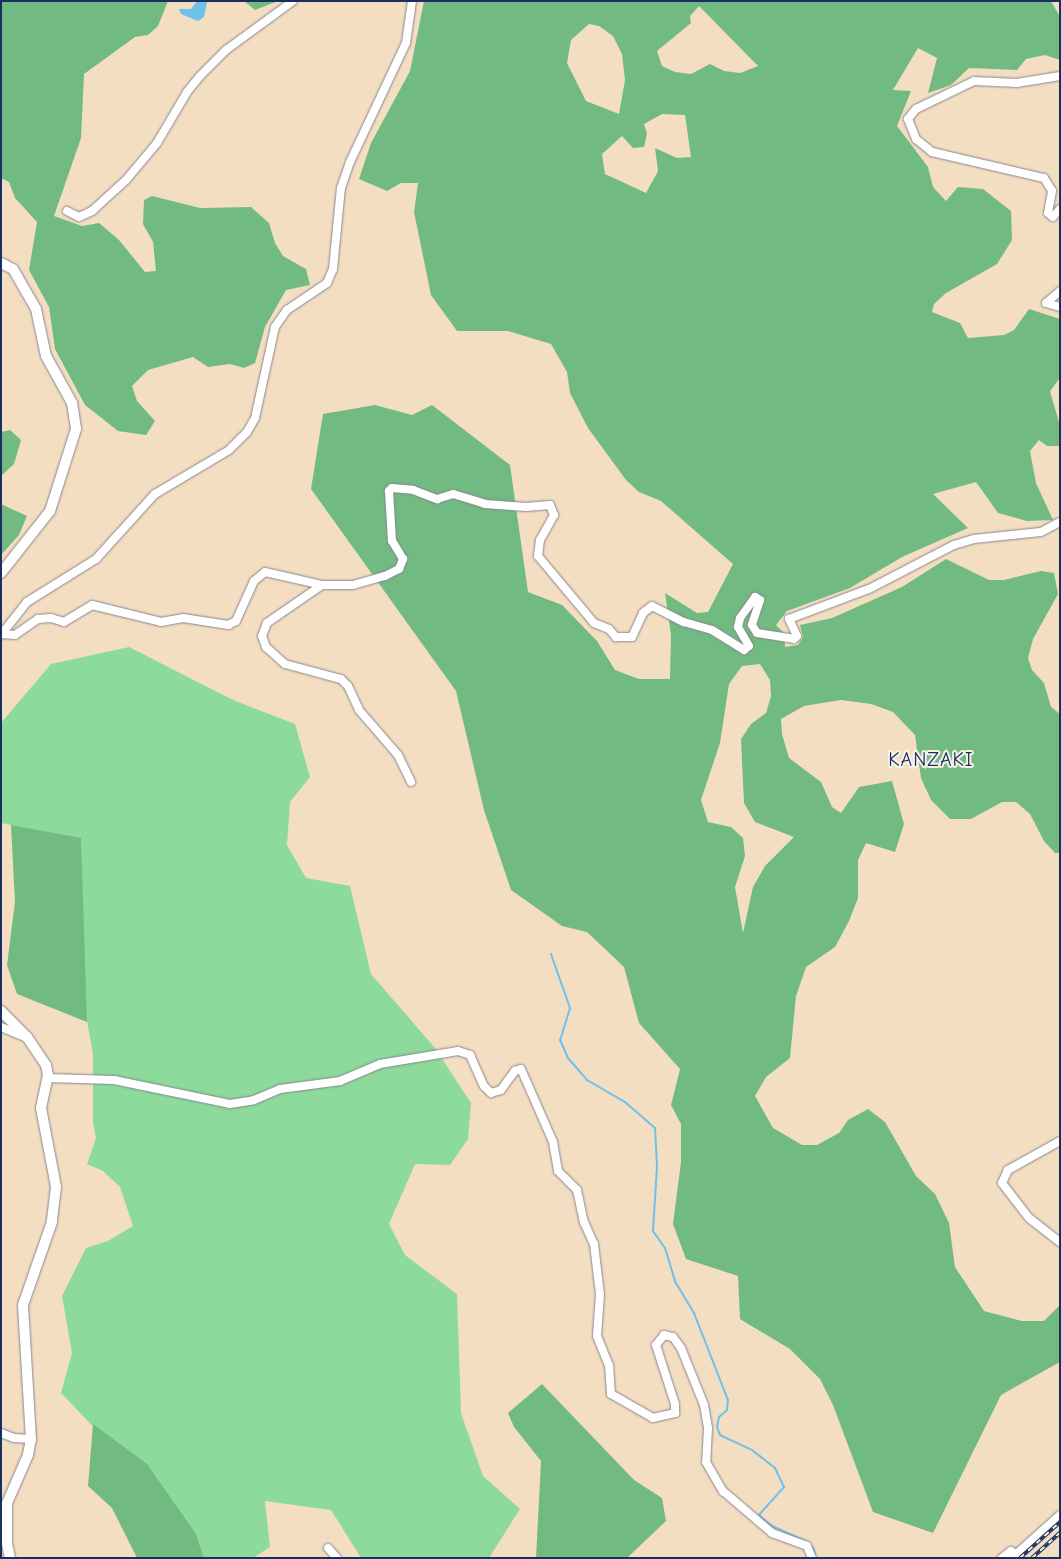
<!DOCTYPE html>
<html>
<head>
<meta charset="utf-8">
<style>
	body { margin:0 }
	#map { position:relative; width:1061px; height:1559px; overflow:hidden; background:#f4dec2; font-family:"Comic Neue",sans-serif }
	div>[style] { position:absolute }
	.green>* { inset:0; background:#8cdb9a }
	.forest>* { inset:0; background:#71bb82 }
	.water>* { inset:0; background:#6ec1ea }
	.stream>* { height:2px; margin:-1px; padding:0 1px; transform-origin:1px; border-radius:1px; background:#6ec1ea }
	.roads { filter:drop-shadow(0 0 1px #888690) drop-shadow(0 0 1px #888690) }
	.street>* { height:8px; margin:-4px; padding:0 4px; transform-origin:4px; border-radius:4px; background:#fff }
	.secondary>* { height:10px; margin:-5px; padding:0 5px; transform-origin:5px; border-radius:5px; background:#fff }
	.rail>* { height:4px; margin-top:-2px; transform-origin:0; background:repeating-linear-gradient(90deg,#f7f3e8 0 5.5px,#1b2f5e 0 11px); box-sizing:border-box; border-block:1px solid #1b2f5e }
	span { translate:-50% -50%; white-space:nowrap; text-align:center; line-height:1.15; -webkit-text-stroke:4px #f7f3e8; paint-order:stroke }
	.quarter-label { font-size:20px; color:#1b2f5e; letter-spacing:1px }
	.frame { position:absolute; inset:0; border:2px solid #1b2f5e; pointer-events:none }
</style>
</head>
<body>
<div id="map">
	<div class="green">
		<i style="clip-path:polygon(129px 647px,233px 700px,295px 724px,310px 777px,290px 802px,287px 845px,306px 878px,350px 886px,371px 974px,435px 1048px,471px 1103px,468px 1139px,450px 1165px,415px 1164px,389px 1224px,405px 1255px,457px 1294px,461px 1413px,483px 1476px,520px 1509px,489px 1558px,361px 1558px,331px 1510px,265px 1501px,270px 1547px,253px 1558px,204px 1558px,196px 1534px,61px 1393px,72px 1353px,62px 1296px,86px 1248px,108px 1241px,133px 1226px,120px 1187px,103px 1171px,87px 1164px,96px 1138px,93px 1123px,93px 1054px,85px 1010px,81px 839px,1px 823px,1px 723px,51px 664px)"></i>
	</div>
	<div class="forest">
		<i style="clip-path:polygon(1px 1px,168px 1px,158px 26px,148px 35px,135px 37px,84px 74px,81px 138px,54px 216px,82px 226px,99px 223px,119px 240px,145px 272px,156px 271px,153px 242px,143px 224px,144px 200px,152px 196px,200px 208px,251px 207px,269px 223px,275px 243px,283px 256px,306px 269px,310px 285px,286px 290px,265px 327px,255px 363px,244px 368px,230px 364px,208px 367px,193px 357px,148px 370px,132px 386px,137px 401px,155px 421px,146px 435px,118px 431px,85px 405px,55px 349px,49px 307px,29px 270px,37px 222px,15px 198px,9px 182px,1px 178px)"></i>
		<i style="clip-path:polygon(244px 1px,278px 1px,255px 10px)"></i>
		<i style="clip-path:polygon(evenodd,424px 1px,1051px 1px,1060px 17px,1060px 60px,1045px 55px,1026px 59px,1017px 70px,969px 68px,951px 85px,928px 93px,937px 58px,918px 48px,893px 90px,911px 91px,897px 126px,928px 167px,933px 187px,946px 201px,958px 187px,983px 189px,1011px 211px,1012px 240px,997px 264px,946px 293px,934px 304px,932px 312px,960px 323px,968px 338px,1004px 335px,1014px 330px,1029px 309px,1060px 319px,1060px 378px,1050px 391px,1060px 426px,1060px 446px,1047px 446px,1039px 440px,1030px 451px,1036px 483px,1053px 520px,1027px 521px,998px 513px,976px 482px,933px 494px,968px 528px,902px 557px,850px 588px,787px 611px,776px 625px,784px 633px,785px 647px,798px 645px,803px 637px,800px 625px,832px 618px,902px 587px,946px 559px,989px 580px,1004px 580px,1041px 571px,1054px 573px,1058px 594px,1033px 639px,1028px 658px,1032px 670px,1044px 683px,1051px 707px,1060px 714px,1060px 853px,1055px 853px,1044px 841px,1030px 814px,1016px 802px,1002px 802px,971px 819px,950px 819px,931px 800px,921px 778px,915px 735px,893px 712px,871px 704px,841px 700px,804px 706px,781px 719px,782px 734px,789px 758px,821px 782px,832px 807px,841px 813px,859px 787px,892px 781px,904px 824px,895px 852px,866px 843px,858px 860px,858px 898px,849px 921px,835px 947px,806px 967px,796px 996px,790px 1058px,766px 1077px,755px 1096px,773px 1128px,802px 1145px,817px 1145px,839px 1133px,848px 1120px,868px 1109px,885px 1122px,916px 1176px,935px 1194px,949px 1223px,955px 1267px,984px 1311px,1022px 1321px,1044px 1321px,1060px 1305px,1060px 1362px,1001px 1395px,933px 1533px,873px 1512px,833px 1405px,820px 1379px,790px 1349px,740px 1319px,738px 1276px,686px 1259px,673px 1224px,681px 1162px,681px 1124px,671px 1105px,680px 1069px,639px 1023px,624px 967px,587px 932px,562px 926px,511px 890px,484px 810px,456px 691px,311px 489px,323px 414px,375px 405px,412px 415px,432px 405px,510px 465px,528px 592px,562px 605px,597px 641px,615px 670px,639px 679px,670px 679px,671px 635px,665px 593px,697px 613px,708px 612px,733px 564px,661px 501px,639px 492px,626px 480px,588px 428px,570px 393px,567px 372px,551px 344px,508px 331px,457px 331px,431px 295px,414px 212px,418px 183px,401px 183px,387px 191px,359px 179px,371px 143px,410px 71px,424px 1px,699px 6px,758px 66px,740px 73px,724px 71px,710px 64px,691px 74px,675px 72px,662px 66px,657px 51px,691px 23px,690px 16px,699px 6px,424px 1px,589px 24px,599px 26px,613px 36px,622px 54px,625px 80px,619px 114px,586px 101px,567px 63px,571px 40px,589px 24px,424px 1px,662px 114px,685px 115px,691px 157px,677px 158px,655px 148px,658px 171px,646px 193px,605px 174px,602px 154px,622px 136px,633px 148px,644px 147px,647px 134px,644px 124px,662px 114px,424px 1px,760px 664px,770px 680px,771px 696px,766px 713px,751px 724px,741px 739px,744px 803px,755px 822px,794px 837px,765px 866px,753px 887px,743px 933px,735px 887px,745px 856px,743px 838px,731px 827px,708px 822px,701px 800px,720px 743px,729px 684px,742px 666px,760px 664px)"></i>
		<i style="clip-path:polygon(10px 430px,21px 440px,14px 464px,1px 476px,1px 432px)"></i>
		<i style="clip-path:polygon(1px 504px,27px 516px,19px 535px,1px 555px)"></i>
		<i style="clip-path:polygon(11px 825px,81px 838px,87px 1022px,17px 994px,7px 965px,15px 902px)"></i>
		<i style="clip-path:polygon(542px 1384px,634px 1480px,662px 1498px,666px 1521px,627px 1558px,536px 1558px,541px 1461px,514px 1427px,508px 1413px)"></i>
		<i style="clip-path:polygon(93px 1424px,147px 1464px,196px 1534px,204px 1558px,137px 1558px,112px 1508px,88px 1486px)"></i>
	</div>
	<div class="water">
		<i style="clip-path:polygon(197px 1px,207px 2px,204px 17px,198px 21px,181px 14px,179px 9px,191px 9px)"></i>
	</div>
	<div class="stream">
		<i style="left:551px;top:954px;width:57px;rotate:70.6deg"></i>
		<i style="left:570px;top:1008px;width:34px;rotate:107deg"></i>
		<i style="left:560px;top:1040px;width:20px;rotate:66deg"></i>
		<i style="left:568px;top:1058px;width:29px;rotate:49deg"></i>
		<i style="left:587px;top:1080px;width:44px;rotate:30.1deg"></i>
		<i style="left:625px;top:1102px;width:40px;rotate:41deg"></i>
		<i style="left:655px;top:1128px;width:39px;rotate:87deg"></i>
		<i style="left:657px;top:1167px;width:64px;rotate:93.6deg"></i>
		<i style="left:653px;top:1231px;width:21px;rotate:55deg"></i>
		<i style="left:665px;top:1248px;width:37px;rotate:73deg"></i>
		<i style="left:676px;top:1283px;width:35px;rotate:59deg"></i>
		<i style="left:694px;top:1313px;width:93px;rotate:68.7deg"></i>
		<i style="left:728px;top:1400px;width:10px;rotate:96deg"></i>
		<i style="left:727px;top:1410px;width:11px;rotate:139deg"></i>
		<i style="left:719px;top:1417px;width:10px;rotate:101deg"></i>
		<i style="left:717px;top:1427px;width:9px;rotate:69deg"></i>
		<i style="left:720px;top:1435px;width:35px;rotate:25deg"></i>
		<i style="left:752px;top:1450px;width:29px;rotate:38deg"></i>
		<i style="left:775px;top:1468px;width:21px;rotate:65deg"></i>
		<i style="left:784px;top:1487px;width:38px;rotate:132deg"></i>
		<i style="left:759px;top:1515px;width:17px;rotate:40deg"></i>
		<i style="left:772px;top:1526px;width:37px;rotate:24deg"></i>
		<i style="left:806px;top:1541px;width:11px;rotate:45deg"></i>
		<i style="left:814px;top:1549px;width:8px;rotate:83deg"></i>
	</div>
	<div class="roads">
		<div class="street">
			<i style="left:1060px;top:76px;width:44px;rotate:170.8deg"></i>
			<i style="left:1017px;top:83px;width:43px;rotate:-177.3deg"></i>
			<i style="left:974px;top:81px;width:64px;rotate:154.2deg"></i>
			<i style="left:916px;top:109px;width:13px;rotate:129deg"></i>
			<i style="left:908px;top:119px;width:22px;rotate:68deg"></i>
			<i style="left:916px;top:139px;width:21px;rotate:39deg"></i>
			<i style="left:932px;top:152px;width:115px;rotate:13.1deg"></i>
			<i style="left:1044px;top:178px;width:15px;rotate:58deg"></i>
			<i style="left:1052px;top:191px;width:22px;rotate:100deg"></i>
			<i style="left:1048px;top:213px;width:6px;rotate:39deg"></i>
			<i style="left:1053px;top:217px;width:11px;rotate:-49deg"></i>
			<i style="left:67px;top:211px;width:13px;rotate:27deg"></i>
			<i style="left:79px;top:217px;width:14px;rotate:-25deg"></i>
			<i style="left:92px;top:211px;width:46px;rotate:-42.4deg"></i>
			<i style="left:126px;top:180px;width:48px;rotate:-50deg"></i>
			<i style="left:157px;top:143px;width:59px;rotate:-59.5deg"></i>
			<i style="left:187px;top:92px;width:21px;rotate:-51deg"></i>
			<i style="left:200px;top:76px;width:37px;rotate:-45deg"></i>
			<i style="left:226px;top:50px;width:83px;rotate:-36.2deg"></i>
			<i style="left:1060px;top:291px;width:18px;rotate:139deg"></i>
			<i style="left:1046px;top:303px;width:15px;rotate:16deg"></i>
			<i style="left:322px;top:585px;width:67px;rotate:145.4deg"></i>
			<i style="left:267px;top:623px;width:14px;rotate:111deg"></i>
			<i style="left:262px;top:636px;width:12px;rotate:70deg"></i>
			<i style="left:266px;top:647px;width:25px;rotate:42deg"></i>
			<i style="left:285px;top:664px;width:58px;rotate:15deg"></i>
			<i style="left:341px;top:679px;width:10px;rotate:45deg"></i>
			<i style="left:348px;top:686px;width:26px;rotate:65deg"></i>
			<i style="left:359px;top:710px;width:60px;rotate:49.1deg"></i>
			<i style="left:398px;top:755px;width:30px;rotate:64deg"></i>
			<i style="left:2px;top:634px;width:13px;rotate:4deg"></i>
			<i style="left:15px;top:635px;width:28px;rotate:-35deg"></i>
			<i style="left:38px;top:619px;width:13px;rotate:-4deg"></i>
			<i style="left:51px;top:618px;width:14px;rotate:17deg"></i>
			<i style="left:64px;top:622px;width:33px;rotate:-31deg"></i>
			<i style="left:92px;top:605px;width:71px;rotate:13.8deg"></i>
			<i style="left:161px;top:622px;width:22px;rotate:-10deg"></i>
			<i style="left:183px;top:618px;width:46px;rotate:8.8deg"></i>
			<i style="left:228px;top:625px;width:9px;rotate:-27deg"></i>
			<i style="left:236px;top:621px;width:44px;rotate:-65.8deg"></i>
			<i style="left:254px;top:581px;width:14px;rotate:-39deg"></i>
			<i style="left:265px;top:572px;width:58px;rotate:12.8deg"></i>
			<i style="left:322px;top:585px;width:31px"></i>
			<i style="left:353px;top:585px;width:33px;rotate:-16deg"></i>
			<i style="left:385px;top:576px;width:16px;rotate:-27deg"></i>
			<i style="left:399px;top:569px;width:11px;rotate:-68deg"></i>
			<i style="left:403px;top:559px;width:21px;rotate:-121deg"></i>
			<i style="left:392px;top:541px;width:50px;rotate:-93.4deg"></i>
			<i style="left:389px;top:491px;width:4px;rotate:-45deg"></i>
			<i style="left:392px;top:488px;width:21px;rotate:5deg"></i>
			<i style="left:413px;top:490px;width:26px;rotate:21deg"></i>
			<i style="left:437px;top:499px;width:17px;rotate:-17deg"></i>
			<i style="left:453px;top:494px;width:34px;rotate:17deg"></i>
			<i style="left:485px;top:504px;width:41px;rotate:4.2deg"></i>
			<i style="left:526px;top:507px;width:24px;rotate:-5deg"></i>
			<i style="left:550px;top:505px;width:11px;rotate:68deg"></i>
			<i style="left:554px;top:515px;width:29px;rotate:119deg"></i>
			<i style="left:540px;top:540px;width:16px;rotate:97deg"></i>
			<i style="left:538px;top:556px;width:87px;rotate:50.1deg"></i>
			<i style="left:594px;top:623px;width:16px;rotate:22deg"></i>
			<i style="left:609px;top:629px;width:11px;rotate:49deg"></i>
			<i style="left:616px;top:637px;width:16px"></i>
			<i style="left:632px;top:637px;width:26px;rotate:-65deg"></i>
			<i style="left:643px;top:613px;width:11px;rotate:-38deg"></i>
			<i style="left:652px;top:606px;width:36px;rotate:27deg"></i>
			<i style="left:684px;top:622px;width:29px;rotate:16deg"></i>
			<i style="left:712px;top:630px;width:38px;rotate:32deg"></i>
			<i style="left:744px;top:650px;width:6px;rotate:-39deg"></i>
			<i style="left:749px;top:646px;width:22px;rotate:-120deg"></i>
			<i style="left:738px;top:627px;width:9px;rotate:-77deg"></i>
			<i style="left:740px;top:618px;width:26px;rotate:-54deg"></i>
			<i style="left:755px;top:597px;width:6px;rotate:31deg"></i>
			<i style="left:760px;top:600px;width:26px;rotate:108deg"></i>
			<i style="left:752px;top:625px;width:9px;rotate:58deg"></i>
			<i style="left:757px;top:633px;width:37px;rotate:9deg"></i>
			<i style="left:794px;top:639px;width:4px;rotate:-45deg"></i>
			<i style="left:797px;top:636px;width:19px;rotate:-115deg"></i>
			<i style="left:789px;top:619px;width:85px;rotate:-20.6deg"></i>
			<i style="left:869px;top:589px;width:96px;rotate:-27.4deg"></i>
			<i style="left:954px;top:545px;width:21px;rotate:-17deg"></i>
			<i style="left:974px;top:539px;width:67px;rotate:-6deg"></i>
			<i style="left:1041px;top:532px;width:21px;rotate:-28deg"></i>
			<i style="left:1px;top:635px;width:42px;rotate:-51.8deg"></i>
			<i style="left:27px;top:602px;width:81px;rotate:-31.9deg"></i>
			<i style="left:96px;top:559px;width:88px;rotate:-47.8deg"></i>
			<i style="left:155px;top:494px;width:86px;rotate:-30.7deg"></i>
			<i style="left:229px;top:450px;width:25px;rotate:-45deg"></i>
			<i style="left:247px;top:432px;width:16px;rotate:-60deg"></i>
			<i style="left:255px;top:418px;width:93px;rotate:-77.6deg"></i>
			<i style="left:275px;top:327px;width:21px;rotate:-55deg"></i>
			<i style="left:287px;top:310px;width:48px;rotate:-34deg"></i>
			<i style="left:327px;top:283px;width:15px;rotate:-67deg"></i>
			<i style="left:333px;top:269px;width:81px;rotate:-84.4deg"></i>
			<i style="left:341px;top:188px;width:28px;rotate:-71deg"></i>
			<i style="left:350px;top:162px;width:132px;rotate:-64.8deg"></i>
			<i style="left:406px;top:43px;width:42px;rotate:-81.9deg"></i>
			<i style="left:1px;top:1027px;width:26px;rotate:23deg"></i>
			<i style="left:48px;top:1078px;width:66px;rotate:1.7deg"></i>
			<i style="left:114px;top:1080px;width:118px;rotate:11.7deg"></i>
			<i style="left:230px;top:1104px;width:24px;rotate:-9deg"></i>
			<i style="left:254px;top:1100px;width:28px;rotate:-23deg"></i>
			<i style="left:280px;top:1089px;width:61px;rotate:-7.6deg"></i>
			<i style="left:340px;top:1081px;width:43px;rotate:-23deg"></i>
			<i style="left:380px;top:1064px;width:79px;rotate:-9.5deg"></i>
			<i style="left:458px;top:1051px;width:13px;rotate:18deg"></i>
			<i style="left:470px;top:1055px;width:34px;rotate:66deg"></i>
			<i style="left:484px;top:1086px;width:10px;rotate:45deg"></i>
			<i style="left:491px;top:1093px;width:10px;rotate:-17deg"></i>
			<i style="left:501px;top:1090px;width:24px;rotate:-54deg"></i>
			<i style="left:515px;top:1071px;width:6px;rotate:-18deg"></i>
			<i style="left:521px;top:1069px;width:80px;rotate:66.3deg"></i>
			<i style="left:553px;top:1142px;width:29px;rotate:80deg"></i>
			<i style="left:558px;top:1171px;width:27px;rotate:45deg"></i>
			<i style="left:577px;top:1190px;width:33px;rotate:78deg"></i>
			<i style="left:584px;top:1222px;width:24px;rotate:66deg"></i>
			<i style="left:594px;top:1244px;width:50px;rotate:83.2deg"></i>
			<i style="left:600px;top:1294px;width:42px;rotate:94.1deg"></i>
			<i style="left:597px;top:1336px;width:31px;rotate:68deg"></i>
			<i style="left:609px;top:1365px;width:29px;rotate:86deg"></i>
			<i style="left:611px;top:1394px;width:48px;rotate:29.7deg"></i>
			<i style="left:653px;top:1418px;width:23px;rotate:-13deg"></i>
			<i style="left:675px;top:1413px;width:9px;rotate:-90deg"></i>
			<i style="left:675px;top:1404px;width:62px;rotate:-107.9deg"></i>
			<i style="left:656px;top:1345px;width:13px;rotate:-51deg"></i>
			<i style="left:664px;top:1335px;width:9px;rotate:13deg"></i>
			<i style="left:673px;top:1337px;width:14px;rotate:54deg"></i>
			<i style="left:681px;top:1348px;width:61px;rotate:68deg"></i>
			<i style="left:704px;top:1405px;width:23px;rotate:80deg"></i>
			<i style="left:708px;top:1428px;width:34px;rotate:93deg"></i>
			<i style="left:706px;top:1462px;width:34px;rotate:60deg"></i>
			<i style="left:723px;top:1491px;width:65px;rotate:40.6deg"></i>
			<i style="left:772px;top:1533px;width:37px;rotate:20deg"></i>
			<i style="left:807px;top:1546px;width:13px;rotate:67deg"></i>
			<i style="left:1060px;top:1141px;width:60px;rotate:150.9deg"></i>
			<i style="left:1008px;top:1170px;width:14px;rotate:115deg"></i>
			<i style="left:1002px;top:1183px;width:44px;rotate:52.4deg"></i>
			<i style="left:1029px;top:1218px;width:39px;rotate:38deg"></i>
			<i style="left:1px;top:1433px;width:14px;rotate:21deg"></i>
			<i style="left:14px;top:1438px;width:17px;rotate:3deg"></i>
			<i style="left:328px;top:1548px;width:13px;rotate:48deg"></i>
			<i style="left:1002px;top:1558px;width:11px;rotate:-38deg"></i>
			<i style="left:1011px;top:1551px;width:6px;rotate:31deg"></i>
			<i style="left:1012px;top:1558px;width:64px;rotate:-41.9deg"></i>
		</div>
		<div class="secondary">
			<i style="left:1px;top:263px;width:13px;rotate:27deg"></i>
			<i style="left:13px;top:269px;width:46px;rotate:60.1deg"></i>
			<i style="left:36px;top:309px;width:48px;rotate:78deg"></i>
			<i style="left:46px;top:356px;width:54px;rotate:61deg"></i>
			<i style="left:72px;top:403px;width:26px;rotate:81deg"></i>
			<i style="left:76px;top:429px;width:86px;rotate:107.6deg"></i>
			<i style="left:50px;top:511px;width:79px;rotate:128.3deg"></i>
			<i style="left:1px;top:1011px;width:37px;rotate:45deg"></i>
			<i style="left:27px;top:1037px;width:34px;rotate:56deg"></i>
			<i style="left:46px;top:1065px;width:10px;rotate:79deg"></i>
			<i style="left:48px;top:1075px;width:34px;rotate:102deg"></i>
			<i style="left:41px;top:1108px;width:80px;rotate:79.2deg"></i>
			<i style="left:56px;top:1187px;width:35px;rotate:97deg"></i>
			<i style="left:52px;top:1222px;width:88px;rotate:109.3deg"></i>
			<i style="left:23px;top:1305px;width:134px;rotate:86.6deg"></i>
			<i style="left:31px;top:1439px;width:16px;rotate:101deg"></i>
			<i style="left:28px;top:1455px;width:52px;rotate:113.6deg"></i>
			<i style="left:7px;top:1503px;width:40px;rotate:90deg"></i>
			<i style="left:7px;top:1543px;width:15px;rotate:79deg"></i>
		</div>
	</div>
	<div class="rail">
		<i style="left:1020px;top:1558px;width:54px;rotate:-42deg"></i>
		<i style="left:1032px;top:1558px;width:38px;rotate:-42deg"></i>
	</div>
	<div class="quarter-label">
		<span style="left:931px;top:759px">KANZAKI</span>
	</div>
	<div class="frame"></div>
</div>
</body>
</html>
